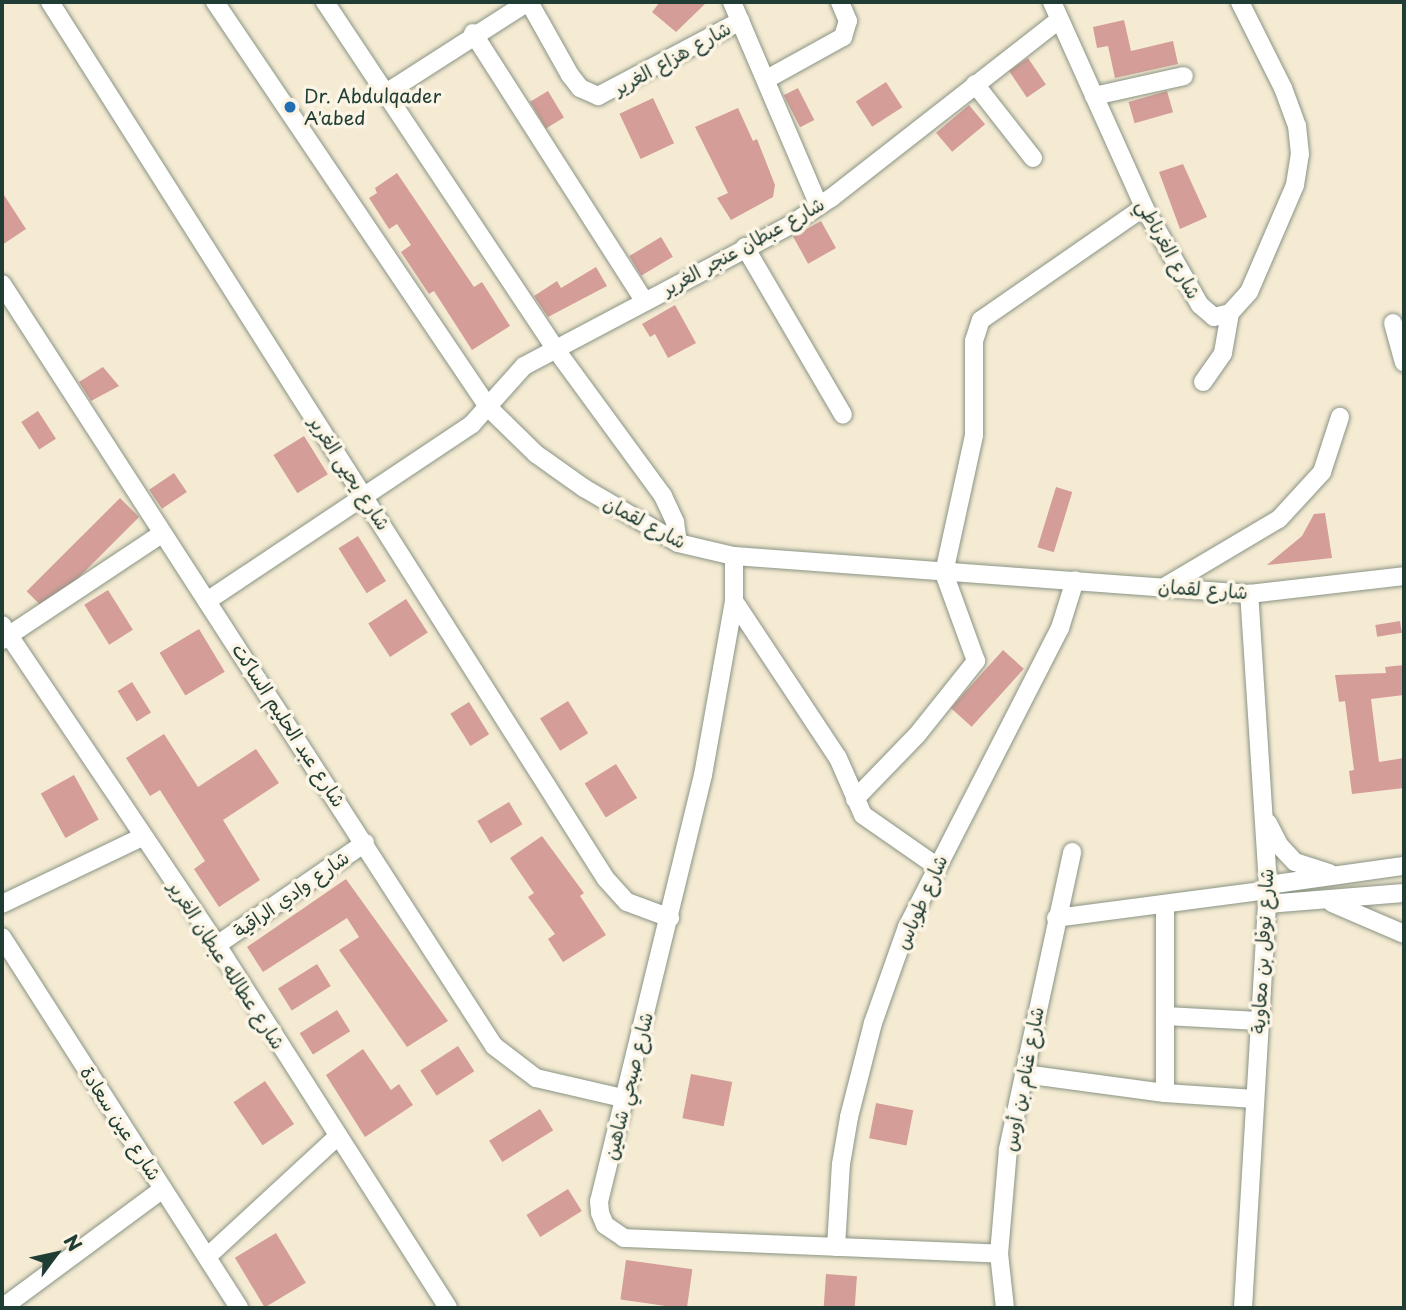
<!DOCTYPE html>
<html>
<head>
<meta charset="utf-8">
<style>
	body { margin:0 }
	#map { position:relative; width:1406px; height:1310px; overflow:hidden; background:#f5ebd3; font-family:"Playpen Sans","Playpen Sans Arabic",sans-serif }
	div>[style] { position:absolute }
	.building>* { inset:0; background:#d49d98; transform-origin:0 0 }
	.roads { filter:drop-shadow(0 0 2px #8a9484) drop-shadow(0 0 2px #8a9484) }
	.minor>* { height:18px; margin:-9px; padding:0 9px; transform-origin:9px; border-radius:9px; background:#fff }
	.dots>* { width:19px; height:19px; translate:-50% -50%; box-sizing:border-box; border:4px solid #fcf5e5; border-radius:50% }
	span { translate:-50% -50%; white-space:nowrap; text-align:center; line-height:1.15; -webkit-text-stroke:7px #fcf5e5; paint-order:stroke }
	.street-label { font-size:19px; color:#1f3d34 }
	.poi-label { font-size:19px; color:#1f3d34 }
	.left { translate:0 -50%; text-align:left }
	.frame { position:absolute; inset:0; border:4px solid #1f3d34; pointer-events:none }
	.north { position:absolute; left:21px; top:1219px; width:70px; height:70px; -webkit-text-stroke:5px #fcf5e5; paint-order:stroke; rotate:57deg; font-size:19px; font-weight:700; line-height:28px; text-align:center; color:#1f3d34 }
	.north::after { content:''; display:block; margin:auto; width:24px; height:32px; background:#1f3d34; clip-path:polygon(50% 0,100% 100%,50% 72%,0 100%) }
</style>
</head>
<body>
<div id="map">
	<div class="building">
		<i style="clip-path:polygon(660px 2px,707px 2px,676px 32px,652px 12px)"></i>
		<i style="clip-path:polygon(1124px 20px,1131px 51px,1173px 41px,1178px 64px,1115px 78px,1108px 46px,1097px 48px,1093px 27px)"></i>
		<i style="left:1028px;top:58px;width:32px;height:23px;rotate:56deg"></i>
		<i style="left:886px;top:82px;width:30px;height:36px;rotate:57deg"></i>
		<i style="left:798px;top:88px;width:36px;height:16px;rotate:63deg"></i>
		<i style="left:548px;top:91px;width:31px;height:21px;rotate:59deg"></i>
		<i style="left:1167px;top:91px;width:22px;height:40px;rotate:74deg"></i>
		<i style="left:653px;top:98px;width:50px;height:37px;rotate:65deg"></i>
		<i style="left:969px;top:105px;width:25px;height:43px;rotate:50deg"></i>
		<i style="clip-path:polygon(738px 108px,753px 141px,757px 139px,775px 185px,773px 197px,731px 220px,717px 198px,728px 193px,695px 127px)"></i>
		<i style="clip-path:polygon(1183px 164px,1207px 217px,1180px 229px,1159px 172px)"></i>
		<i style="clip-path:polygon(397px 173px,474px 287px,482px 282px,510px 326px,472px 350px,434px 291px,429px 294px,401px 252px,411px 245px,397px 224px,389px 229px,369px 198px,377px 193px,375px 188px)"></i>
		<i style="clip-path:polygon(2px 192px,26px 229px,2px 245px)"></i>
		<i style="left:821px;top:221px;width:31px;height:32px;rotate:61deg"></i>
		<i style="left:661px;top:237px;width:23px;height:37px;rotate:59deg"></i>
		<i style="clip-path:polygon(596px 267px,607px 286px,548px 317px,534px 296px,557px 281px,561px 288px)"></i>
		<i style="clip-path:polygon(675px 305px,696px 343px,668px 358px,655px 334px,650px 337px,642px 324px)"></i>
		<i style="clip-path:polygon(103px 367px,119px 386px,91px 401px,79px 382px)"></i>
		<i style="left:38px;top:411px;width:33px;height:20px;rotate:57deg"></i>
		<i style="left:304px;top:436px;width:45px;height:36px;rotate:58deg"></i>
		<i style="left:174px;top:473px;width:23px;height:30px;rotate:56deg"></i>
		<i style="left:1056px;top:487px;width:17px;height:63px;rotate:17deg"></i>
		<i style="left:120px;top:498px;width:27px;height:132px;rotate:45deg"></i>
		<i style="clip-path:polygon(1325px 513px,1332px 558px,1267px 565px,1302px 536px,1314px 514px)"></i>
		<i style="left:358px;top:536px;width:53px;height:23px;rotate:58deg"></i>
		<i style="left:108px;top:590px;width:47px;height:28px;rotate:58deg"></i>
		<i style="left:406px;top:599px;width:40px;height:45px;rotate:57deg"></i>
		<i style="left:1400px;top:621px;width:12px;height:25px;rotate:81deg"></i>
		<i style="left:199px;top:629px;width:50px;height:46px;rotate:59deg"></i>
		<i style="left:1003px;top:650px;width:28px;height:78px;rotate:42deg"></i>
		<i style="clip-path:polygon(1404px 665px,1404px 695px,1371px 699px,1379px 762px,1404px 758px,1404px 788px,1352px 794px,1349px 771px,1354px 770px,1345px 701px,1339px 702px,1335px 675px,1386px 673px,1385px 667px)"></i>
		<i style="left:132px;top:682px;width:36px;height:17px;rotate:58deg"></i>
		<i style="left:568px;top:701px;width:38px;height:33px;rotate:58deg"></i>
		<i style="left:469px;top:702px;width:38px;height:22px;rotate:58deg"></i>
		<i style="clip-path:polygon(164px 734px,198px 787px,256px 749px,279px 783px,223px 820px,260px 880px,219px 907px,194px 869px,205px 861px,160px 790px,150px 796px,126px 758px)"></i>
		<i style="left:616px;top:764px;width:40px;height:37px;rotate:58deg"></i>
		<i style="left:74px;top:775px;width:51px;height:38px;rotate:61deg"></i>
		<i style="left:509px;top:802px;width:26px;height:37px;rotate:59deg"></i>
		<i style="clip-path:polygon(542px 836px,584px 893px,580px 896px,606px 935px,563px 962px,548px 939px,555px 934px,528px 897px,534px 893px,510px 858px)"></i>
		<i style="clip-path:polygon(346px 879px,448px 1021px,407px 1047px,339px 950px,359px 937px,347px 918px,263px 972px,247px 947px)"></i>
		<i style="left:317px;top:964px;width:26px;height:46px;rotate:58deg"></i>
		<i style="left:337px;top:1010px;width:25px;height:44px;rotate:58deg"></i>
		<i style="left:458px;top:1046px;width:30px;height:45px;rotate:57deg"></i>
		<i style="clip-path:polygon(363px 1049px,391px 1090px,399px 1084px,413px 1105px,365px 1137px,326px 1075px)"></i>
		<i style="left:691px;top:1074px;width:42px;height:45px;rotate:11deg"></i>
		<i style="left:265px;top:1081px;width:52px;height:38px;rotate:56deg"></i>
		<i style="left:876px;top:1103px;width:38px;height:36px;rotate:11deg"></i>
		<i style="left:540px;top:1109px;width:25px;height:60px;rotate:58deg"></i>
		<i style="left:568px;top:1189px;width:26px;height:49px;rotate:58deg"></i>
		<i style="left:276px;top:1233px;width:58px;height:48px;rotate:59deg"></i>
		<i style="left:626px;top:1260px;width:67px;height:40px;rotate:8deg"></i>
		<i style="left:826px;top:1274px;width:31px;height:34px;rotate:4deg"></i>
	</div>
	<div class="roads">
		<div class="minor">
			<i style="left:50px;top:2px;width:1038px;rotate:57.63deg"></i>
			<i style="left:606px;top:879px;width:31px;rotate:48deg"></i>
			<i style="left:627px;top:902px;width:46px;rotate:20.4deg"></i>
			<i style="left:215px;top:2px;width:490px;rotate:56deg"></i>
			<i style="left:489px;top:408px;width:66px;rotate:44.4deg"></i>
			<i style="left:536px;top:454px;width:59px;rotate:35.3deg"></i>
			<i style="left:584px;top:488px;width:109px;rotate:30.3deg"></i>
			<i style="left:678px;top:543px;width:57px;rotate:13.1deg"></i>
			<i style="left:734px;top:556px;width:516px;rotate:4.22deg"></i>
			<i style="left:1249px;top:594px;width:156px;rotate:-6.6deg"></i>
			<i style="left:325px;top:2px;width:414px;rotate:56.4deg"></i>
			<i style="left:554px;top:347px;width:185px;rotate:53.8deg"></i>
			<i style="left:663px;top:496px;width:29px;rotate:65deg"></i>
			<i style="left:675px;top:522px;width:21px;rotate:82deg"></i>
			<i style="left:529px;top:2px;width:84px;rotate:60.7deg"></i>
			<i style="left:570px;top:75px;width:16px;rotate:52deg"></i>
			<i style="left:580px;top:88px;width:20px;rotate:24deg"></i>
			<i style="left:598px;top:96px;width:161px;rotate:-27.8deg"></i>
			<i style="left:732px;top:2px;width:222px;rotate:66.9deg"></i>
			<i style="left:1052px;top:2px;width:225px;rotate:65.8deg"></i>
			<i style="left:1144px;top:207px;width:113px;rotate:60.3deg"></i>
			<i style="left:1200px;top:305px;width:18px;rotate:41deg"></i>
			<i style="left:1214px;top:317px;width:16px;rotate:-14deg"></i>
			<i style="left:1230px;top:313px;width:28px;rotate:-48deg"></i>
			<i style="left:1249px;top:292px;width:116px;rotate:-66.7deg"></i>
			<i style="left:1295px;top:185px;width:31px;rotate:-81deg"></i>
			<i style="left:1300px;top:154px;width:28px;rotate:-96deg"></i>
			<i style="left:1297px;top:126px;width:40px;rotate:-110.2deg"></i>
			<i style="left:1283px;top:88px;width:96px;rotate:-116.6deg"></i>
			<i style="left:473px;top:33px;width:317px;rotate:57.4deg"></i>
			<i style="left:767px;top:79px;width:87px;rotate:-28.9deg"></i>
			<i style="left:843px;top:37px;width:17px;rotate:-73deg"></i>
			<i style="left:848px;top:21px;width:21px;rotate:-113deg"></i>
			<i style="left:975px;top:84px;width:94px;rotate:51.9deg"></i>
			<i style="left:386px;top:93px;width:169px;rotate:-32.7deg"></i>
			<i style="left:1094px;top:96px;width:92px;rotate:-12.5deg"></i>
			<i style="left:745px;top:247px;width:194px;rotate:59.7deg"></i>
			<i style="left:2px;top:284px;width:907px;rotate:57.15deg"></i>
			<i style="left:494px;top:1046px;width:53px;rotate:37.3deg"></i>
			<i style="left:536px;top:1078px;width:92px;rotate:13.1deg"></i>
			<i style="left:1393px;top:323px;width:41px;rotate:74.6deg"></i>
			<i style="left:1203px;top:382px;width:35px;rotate:-55deg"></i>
			<i style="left:1223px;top:353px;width:41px;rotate:-80.1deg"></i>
			<i style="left:734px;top:556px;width:45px;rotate:90deg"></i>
			<i style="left:734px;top:601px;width:177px;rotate:100.1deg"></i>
			<i style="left:703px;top:775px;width:439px;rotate:103.7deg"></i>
			<i style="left:599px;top:1201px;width:12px;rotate:85deg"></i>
			<i style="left:600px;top:1213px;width:13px;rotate:67deg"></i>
			<i style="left:605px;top:1225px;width:23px;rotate:34deg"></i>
			<i style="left:624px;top:1238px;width:375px;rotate:2.4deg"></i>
			<i style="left:1166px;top:586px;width:131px;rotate:-30.7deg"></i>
			<i style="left:1279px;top:519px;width:64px;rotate:-47.5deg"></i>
			<i style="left:1322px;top:472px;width:58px;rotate:-71.9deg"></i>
			<i style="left:207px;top:601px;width:319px;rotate:-33.7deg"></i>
			<i style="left:472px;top:424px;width:78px;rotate:-48.1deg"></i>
			<i style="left:524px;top:366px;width:301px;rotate:-27.9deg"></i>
			<i style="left:790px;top:225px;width:49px;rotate:-33.4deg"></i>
			<i style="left:831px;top:198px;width:289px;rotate:-38deg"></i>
			<i style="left:734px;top:601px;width:188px;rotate:56.5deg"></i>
			<i style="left:838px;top:758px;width:62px;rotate:66.3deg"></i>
			<i style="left:863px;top:815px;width:89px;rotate:34.9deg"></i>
			<i style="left:2px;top:625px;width:386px;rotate:56.1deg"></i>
			<i style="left:217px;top:945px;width:430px;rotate:57.5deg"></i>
			<i style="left:2px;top:640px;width:190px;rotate:-33.6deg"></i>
			<i style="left:855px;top:799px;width:89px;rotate:-45.9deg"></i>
			<i style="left:917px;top:735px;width:95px;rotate:-51.4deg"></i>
			<i style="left:976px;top:661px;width:94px;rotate:-110deg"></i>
			<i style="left:944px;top:573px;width:141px;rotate:-77.7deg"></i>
			<i style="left:974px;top:435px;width:94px;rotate:-90deg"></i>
			<i style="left:974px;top:341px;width:22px;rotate:-72deg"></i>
			<i style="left:981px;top:320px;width:198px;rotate:-34.7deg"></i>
			<i style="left:1268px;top:823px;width:25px;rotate:63deg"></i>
			<i style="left:1279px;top:845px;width:23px;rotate:47deg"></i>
			<i style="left:1295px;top:862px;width:36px;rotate:18deg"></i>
			<i style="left:1268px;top:885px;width:137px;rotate:-8deg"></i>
			<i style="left:1332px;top:903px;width:78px;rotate:23.3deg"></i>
			<i style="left:2px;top:904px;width:155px;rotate:-25.6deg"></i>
			<i style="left:1267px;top:904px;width:137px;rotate:-4.6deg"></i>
			<i style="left:1056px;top:918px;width:214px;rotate:-7.5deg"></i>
			<i style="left:2px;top:937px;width:440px;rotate:57.4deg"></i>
			<i style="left:217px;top:945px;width:180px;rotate:-34.6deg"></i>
			<i style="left:1165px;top:1016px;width:94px;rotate:3deg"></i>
			<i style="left:1024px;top:1074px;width:142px;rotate:7.7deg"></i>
			<i style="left:1165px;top:1093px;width:90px;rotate:3.8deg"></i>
			<i style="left:1165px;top:1093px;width:188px;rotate:-90deg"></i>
			<i style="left:836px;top:1247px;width:83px;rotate:-86.6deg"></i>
			<i style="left:841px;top:1164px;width:48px;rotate:-80.3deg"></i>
			<i style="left:849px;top:1117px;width:97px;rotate:-75.7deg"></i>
			<i style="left:873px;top:1023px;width:102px;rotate:-70.5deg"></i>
			<i style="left:907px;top:927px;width:336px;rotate:-62.9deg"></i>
			<i style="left:1060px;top:628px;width:50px;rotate:-72.6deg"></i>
			<i style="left:208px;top:1256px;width:174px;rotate:-42.7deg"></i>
			<i style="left:2px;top:1308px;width:200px;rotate:-36.5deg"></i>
			<i style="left:1005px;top:1308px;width:54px;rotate:-96.3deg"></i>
			<i style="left:999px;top:1254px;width:105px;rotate:-85.1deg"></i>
			<i style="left:1008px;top:1149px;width:304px;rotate:-77.8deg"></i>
			<i style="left:1243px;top:1308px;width:424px;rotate:-86.6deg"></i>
			<i style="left:1268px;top:885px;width:292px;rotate:-93.7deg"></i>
		</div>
	</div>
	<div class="dots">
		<i style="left:290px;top:107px;background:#1f6fb2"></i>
	</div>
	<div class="street-label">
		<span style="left:672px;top:58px;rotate:-29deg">شارع هزاع الغرير</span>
		<span style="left:743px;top:246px;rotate:-29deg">شارع عبطان عنجر الغرير</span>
		<span style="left:1169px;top:249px;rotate:61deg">شارع الغرناطي</span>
		<span style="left:350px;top:473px;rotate:57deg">شارع يحيى الغرير</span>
		<span style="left:645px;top:522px;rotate:28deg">شارع لقمان</span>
		<span style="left:1203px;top:589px;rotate:4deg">شارع لقمان</span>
		<span style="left:289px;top:725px;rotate:57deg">شارع عبد الحليم الساكت</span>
		<span style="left:291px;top:894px;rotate:-35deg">شارع وادي الراقية</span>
		<span style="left:921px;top:902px;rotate:-66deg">شارع طوباس</span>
		<span style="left:1262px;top:951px;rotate:-87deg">شارع نوفل بن معاوية</span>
		<span style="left:227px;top:965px;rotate:57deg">شارع عطالله عبطان الغرير</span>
		<span style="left:1023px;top:1079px;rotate:-79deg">شارع غنام بن أوس</span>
		<span style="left:628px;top:1086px;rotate:-76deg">شارع صبحي شاهين</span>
		<span style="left:121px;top:1123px;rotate:57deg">شارع عين سعادة</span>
	</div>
	<div class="poi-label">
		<span class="left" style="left:304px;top:107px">Dr. Abdulqader<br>A'abed</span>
	</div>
	<div class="frame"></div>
	<div class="north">N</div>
</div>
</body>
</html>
